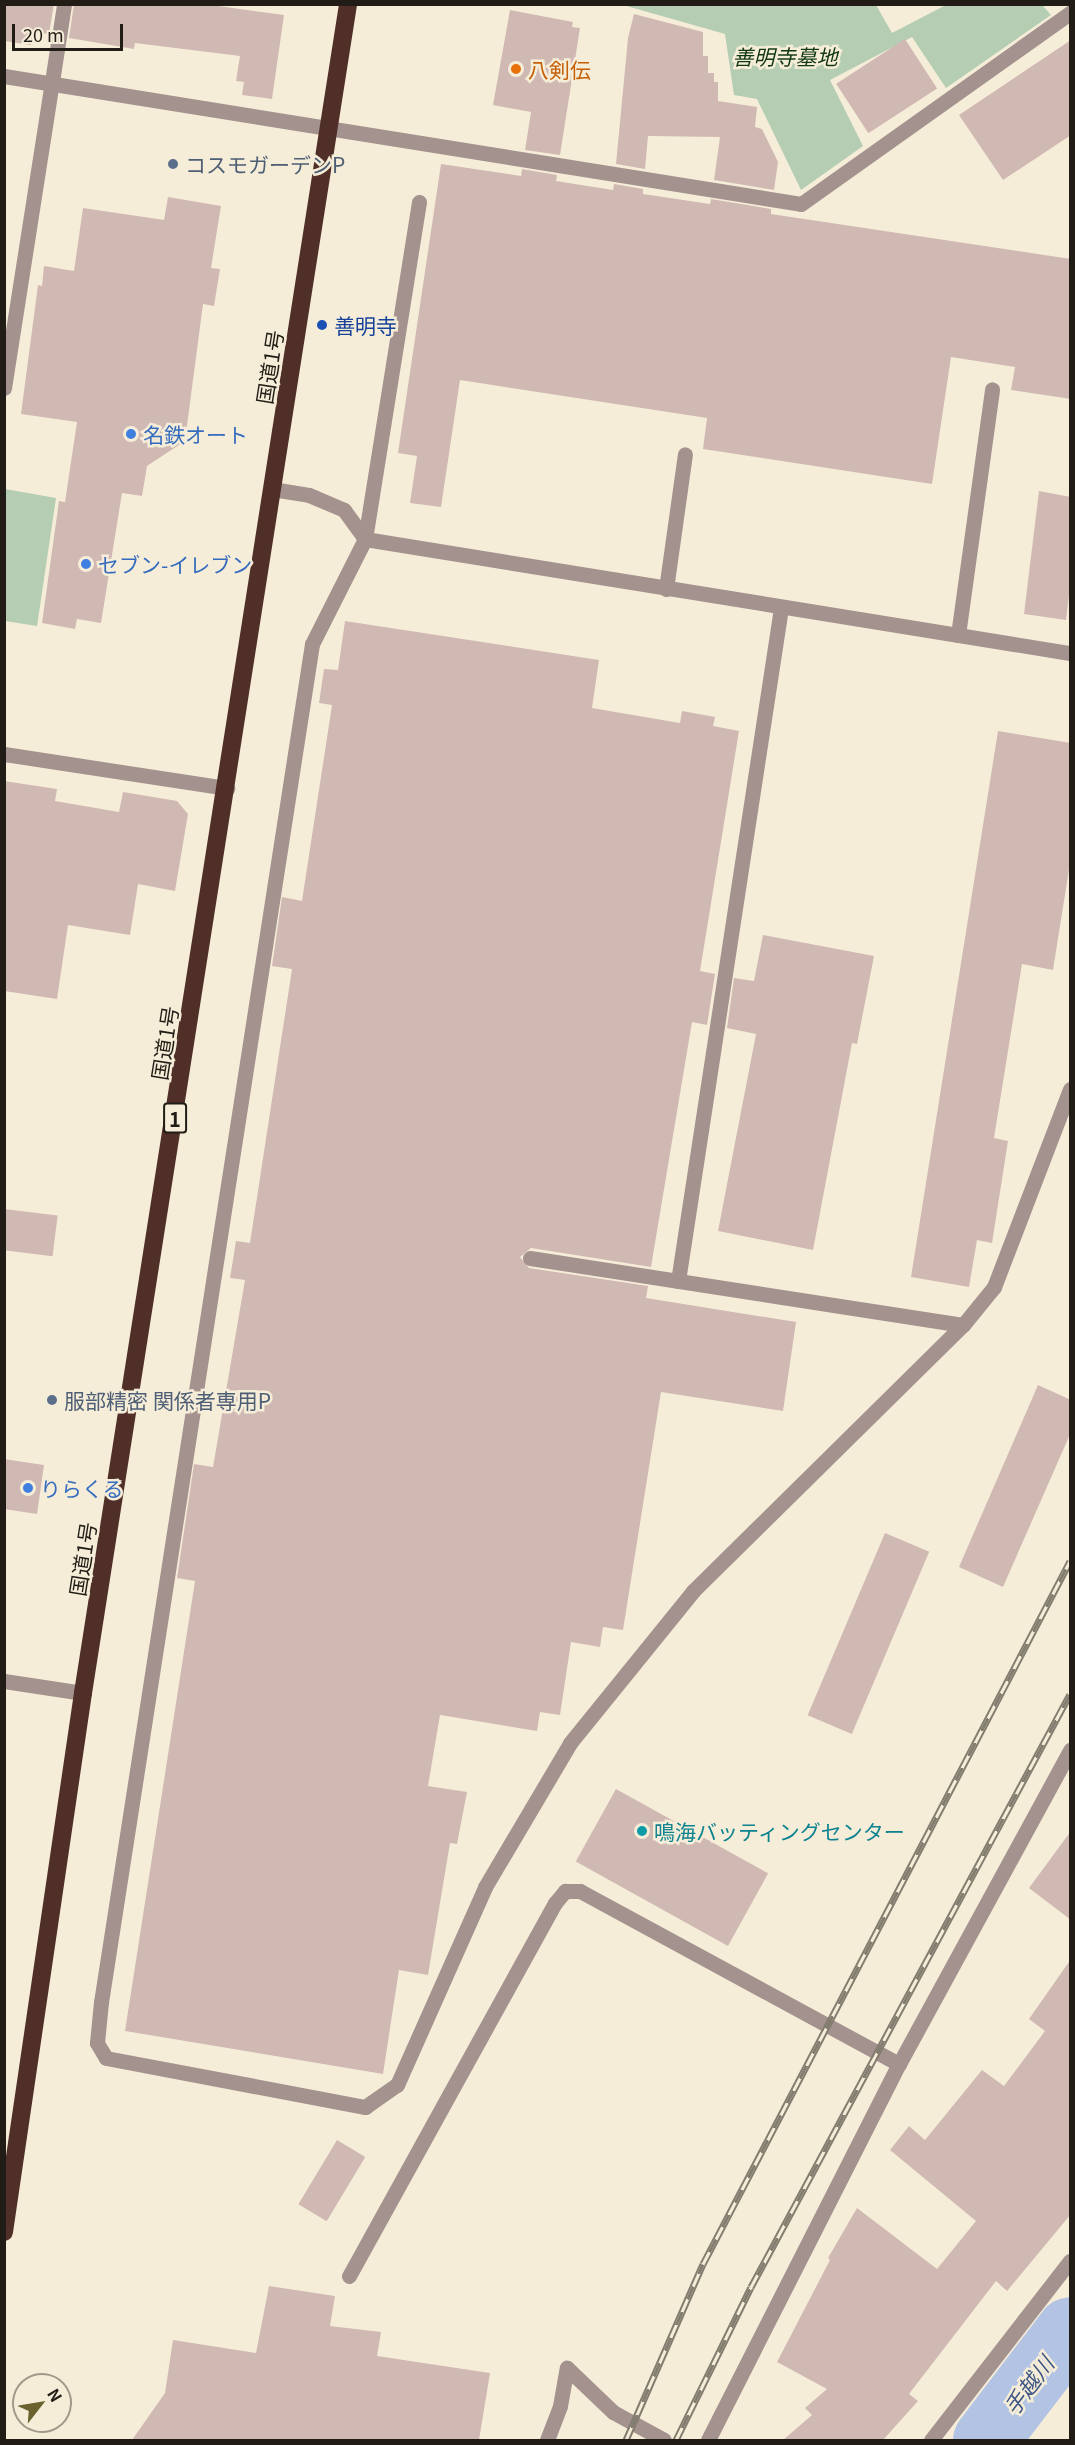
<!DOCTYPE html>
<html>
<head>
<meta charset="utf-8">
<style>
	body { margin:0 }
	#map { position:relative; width:1075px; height:2445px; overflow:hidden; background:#f6edd9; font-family:Georgia,"Noto Sans JP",serif }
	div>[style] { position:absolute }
	.green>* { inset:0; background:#b4cdb3 }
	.river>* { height:66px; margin:-33px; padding:0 33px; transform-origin:33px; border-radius:33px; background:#b2c3e4 }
	.building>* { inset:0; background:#d1b9b3; transform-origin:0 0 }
	.minor>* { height:15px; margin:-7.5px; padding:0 7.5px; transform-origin:7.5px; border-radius:7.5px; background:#a4928e }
	.highway>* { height:18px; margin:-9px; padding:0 9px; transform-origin:9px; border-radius:9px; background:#502f28 }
	.rail>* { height:7px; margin-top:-3.5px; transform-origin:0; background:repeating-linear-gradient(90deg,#f6edd9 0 14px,#837d70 0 28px); box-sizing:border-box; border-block:2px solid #837d70 }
	.dots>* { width:16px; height:16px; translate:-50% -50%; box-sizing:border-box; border:3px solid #f6edd9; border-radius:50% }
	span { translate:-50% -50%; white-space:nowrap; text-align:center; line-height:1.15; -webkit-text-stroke:5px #f6edd9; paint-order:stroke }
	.shield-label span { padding:2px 4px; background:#f6edd9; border:2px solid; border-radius:4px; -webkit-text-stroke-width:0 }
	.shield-label { font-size:20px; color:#211d16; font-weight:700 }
	.park-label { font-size:21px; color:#103912; font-style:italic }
	.food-label { font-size:21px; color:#c56008 }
	.left { translate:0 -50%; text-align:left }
	.service-label { font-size:21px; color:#4e5e75 }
	.transit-label { font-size:21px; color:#164399 }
	.street-label { font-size:21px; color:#211d16 }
	.shop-label { font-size:21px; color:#366cbe }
	.culture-label { font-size:21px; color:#0d838f }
	.water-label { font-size:22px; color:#3f5784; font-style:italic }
	.frame { position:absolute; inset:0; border:6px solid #211d16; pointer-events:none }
	.north { position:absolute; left:12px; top:2373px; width:60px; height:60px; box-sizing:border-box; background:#f6edd9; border:2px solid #a19a8b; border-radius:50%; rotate:59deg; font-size:16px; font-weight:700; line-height:24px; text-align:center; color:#211d16 }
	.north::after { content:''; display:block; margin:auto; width:21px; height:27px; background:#6a622e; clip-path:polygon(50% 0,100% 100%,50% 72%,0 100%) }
	.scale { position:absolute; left:12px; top:24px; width:111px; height:27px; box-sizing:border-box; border:3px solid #211d16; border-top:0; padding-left:8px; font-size:18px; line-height:21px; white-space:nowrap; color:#211d16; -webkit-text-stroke:4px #f6edd9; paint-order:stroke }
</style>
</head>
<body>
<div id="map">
	<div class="green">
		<i style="clip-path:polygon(623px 5px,876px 5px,892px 33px,946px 5px,1042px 5px,1051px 15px,946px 88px,912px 37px,830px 80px,863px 146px,801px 190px,757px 99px,734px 95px,725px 34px)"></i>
		<i style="clip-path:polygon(5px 489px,56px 498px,37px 626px,5px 621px)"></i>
	</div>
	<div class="river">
		<i style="left:986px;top:2440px;width:138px;rotate:-52.6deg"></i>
	</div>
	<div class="building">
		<i style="clip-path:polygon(4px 4px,54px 4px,49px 34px,33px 32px,31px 45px,4px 41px)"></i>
		<i style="clip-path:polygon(74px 4px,204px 4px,284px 15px,272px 99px,242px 95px,244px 82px,236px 81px,240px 56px,135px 43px,134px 49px,69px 38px)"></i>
		<i style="clip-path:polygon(510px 10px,573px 22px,572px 27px,580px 28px,560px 155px,525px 150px,531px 112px,493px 105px)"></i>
		<i style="clip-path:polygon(634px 14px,703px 32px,703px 56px,708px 56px,708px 73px,714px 73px,714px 82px,718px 82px,718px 101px,757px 107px,755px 127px,762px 129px,778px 162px,774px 190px,714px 180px,720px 137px,648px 136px,645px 169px,616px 164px,628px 38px)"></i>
		<i style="left:905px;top:39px;width:59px;height:82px;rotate:57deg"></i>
		<i style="clip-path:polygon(1071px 40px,1071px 135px,1003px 180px,959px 115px)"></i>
		<i style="clip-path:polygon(441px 164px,521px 176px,522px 169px,557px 175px,556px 181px,613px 190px,614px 184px,643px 189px,643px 194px,710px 204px,711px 199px,771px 209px,771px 214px,1071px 259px,1071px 399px,1011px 390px,1015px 367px,951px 357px,932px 484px,703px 449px,707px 418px,460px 380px,441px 507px,410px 503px,417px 456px,398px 453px)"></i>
		<i style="clip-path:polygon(168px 197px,221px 206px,211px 268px,220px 269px,214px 306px,203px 304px,185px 441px,147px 466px,142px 496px,122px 493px,101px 623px,77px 619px,75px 629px,42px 623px,59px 501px,65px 502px,77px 422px,21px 414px,38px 285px,42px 286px,44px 266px,74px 271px,83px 208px,164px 220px)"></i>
		<i style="clip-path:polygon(1039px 491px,1071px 497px,1071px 579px,1066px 620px,1024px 614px)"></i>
		<i style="clip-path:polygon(345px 621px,599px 660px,592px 708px,680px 723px,682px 711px,715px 717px,713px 726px,739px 731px,700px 971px,715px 974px,707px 1025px,692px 1022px,651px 1267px,531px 1248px,520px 1257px,529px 1268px,648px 1286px,646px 1298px,796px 1322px,783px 1411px,661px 1392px,623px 1630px,603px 1627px,600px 1647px,571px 1642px,560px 1715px,540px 1712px,537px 1731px,440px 1715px,428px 1786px,467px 1792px,457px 1844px,450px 1843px,428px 1975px,399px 1970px,383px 2074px,125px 2031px,195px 1581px,177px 1578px,194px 1464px,213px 1467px,245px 1280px,230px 1278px,236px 1241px,250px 1243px,292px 969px,272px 966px,282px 897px,302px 901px,332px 705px,319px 703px,324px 669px,338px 670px)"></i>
		<i style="clip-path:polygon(998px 731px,1071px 743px,1071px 857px,1053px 970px,1022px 964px,994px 1138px,1008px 1141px,992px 1243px,977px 1240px,969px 1287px,911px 1277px)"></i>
		<i style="clip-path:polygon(4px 781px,57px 789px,55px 801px,119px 812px,123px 792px,177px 801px,188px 814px,175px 891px,138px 884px,130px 935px,68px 925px,57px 999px,4px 991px)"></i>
		<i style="clip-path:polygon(763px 935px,874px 956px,857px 1044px,852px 1043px,813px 1250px,718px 1231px,756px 1034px,727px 1028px,734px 978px,754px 981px)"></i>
		<i style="left:4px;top:1209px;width:54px;height:41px;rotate:7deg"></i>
		<i style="clip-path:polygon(1038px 1385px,1071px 1400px,1071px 1432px,1003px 1587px,959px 1567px)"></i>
		<i style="clip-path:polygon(4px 1459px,44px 1465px,37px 1514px,4px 1509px)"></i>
		<i style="left:885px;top:1533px;width:48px;height:198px;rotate:23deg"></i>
		<i style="left:616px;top:1789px;width:174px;height:83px;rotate:29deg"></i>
		<i style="clip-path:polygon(1071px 1831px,1071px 1920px,1029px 1888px)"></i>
		<i style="clip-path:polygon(1071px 1959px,1071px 2214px,1007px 2291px,996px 2281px,909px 2394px,918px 2401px,883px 2440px,783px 2440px,812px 2415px,805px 2408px,827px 2389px,777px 2362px,830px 2260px,828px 2258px,857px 2208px,937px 2269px,976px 2221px,890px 2150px,909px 2126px,925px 2140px,982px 2070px,1004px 2086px,1045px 2031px,1029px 2019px)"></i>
		<i style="left:337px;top:2140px;width:33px;height:75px;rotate:31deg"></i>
		<i style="clip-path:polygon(269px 2286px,335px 2296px,330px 2326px,381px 2332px,377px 2356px,490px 2373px,479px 2440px,132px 2440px,165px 2393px,173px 2340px,256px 2353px)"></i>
	</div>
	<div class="minor">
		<i style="left:4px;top:76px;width:807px;rotate:9.12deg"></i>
		<i style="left:801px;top:204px;width:330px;rotate:-35.4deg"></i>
		<i style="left:419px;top:202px;width:341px;rotate:99.1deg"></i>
		<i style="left:365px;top:539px;width:118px;rotate:116.8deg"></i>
		<i style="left:312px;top:644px;width:1374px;rotate:98.83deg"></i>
		<i style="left:101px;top:2002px;width:41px;rotate:95.6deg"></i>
		<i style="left:97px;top:2043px;width:17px;rotate:59deg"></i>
		<i style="left:106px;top:2058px;width:264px;rotate:10.7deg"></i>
		<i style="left:365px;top:2107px;width:39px;rotate:-35deg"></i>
		<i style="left:397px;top:2085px;width:217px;rotate:-66deg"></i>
		<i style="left:485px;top:1887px;width:167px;rotate:-59.4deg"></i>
		<i style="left:570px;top:1743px;width:196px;rotate:-51deg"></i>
		<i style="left:693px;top:1591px;width:379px;rotate:-44.6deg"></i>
		<i style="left:963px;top:1325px;width:49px;rotate:-50.8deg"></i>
		<i style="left:994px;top:1287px;width:212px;rotate:-69deg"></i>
		<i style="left:4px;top:388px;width:389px;rotate:-81.1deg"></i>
		<i style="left:272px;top:489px;width:37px;rotate:9deg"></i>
		<i style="left:309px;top:495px;width:38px;rotate:23deg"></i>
		<i style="left:344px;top:510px;width:36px;rotate:54deg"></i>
		<i style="left:365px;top:539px;width:714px;rotate:9.19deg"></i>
		<i style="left:666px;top:589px;width:136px;rotate:-82deg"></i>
		<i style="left:958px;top:635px;width:248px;rotate:-82.1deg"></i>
		<i style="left:4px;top:754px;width:226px;rotate:8.7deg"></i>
		<i style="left:530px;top:1258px;width:438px;rotate:8.8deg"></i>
		<i style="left:678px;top:1281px;width:681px;rotate:-81.3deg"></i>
		<i style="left:4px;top:1681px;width:80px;rotate:8.6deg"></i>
		<i style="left:349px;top:2276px;width:426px;rotate:-61.1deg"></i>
		<i style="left:555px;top:1903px;width:16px;rotate:-50deg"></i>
		<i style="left:565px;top:1891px;width:15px"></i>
		<i style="left:580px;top:1891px;width:363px;rotate:28.5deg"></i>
		<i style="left:567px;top:2368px;width:64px;rotate:43.7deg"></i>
		<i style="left:613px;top:2412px;width:58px;rotate:28.8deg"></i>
		<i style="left:547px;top:2440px;width:36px;rotate:-69deg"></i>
		<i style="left:560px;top:2406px;width:39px;rotate:-80deg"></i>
		<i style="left:708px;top:2440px;width:422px;rotate:-63.1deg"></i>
		<i style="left:899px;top:2064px;width:358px;rotate:-61.4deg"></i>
		<i style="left:931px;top:2440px;width:227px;rotate:-52.2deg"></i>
	</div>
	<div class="highway">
		<i style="left:4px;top:2232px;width:545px;rotate:-81.66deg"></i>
		<i style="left:83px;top:1693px;width:1710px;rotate:-81.08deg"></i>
	</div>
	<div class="rail">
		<i style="left:626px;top:2440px;width:192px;rotate:-66.4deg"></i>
		<i style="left:703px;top:2264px;width:793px;rotate:-62.43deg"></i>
		<i style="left:676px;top:2440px;width:170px;rotate:-63.9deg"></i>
		<i style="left:751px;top:2287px;width:673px;rotate:-61.72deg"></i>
	</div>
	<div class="dots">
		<i style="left:516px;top:69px;background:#e8710a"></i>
		<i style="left:173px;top:164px;background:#5c6f8a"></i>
		<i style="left:322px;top:325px;background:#1a4fb4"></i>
		<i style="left:131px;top:434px;background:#3f7fe0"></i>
		<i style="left:86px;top:564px;background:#3f7fe0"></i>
		<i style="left:52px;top:1400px;background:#5c6f8a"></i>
		<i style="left:28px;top:1488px;background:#3f7fe0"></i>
		<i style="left:642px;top:1831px;background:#0f9aa8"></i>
	</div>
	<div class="shield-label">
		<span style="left:175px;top:1118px">1</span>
	</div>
	<div class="park-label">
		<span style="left:785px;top:56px">善明寺墓地</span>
	</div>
	<div class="food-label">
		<span class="left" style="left:528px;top:69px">八剣伝</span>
	</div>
	<div class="service-label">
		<span class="left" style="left:185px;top:164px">コスモガーデンP</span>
		<span class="left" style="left:64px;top:1400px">服部精密 関係者専用P</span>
	</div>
	<div class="transit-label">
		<span class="left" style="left:334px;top:325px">善明寺</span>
	</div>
	<div class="street-label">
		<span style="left:269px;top:367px;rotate:-81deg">国道1号</span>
		<span style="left:164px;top:1043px;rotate:-81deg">国道1号</span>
		<span style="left:82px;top:1559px;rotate:-81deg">国道1号</span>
	</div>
	<div class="shop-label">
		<span class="left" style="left:143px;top:434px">名鉄オート</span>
		<span class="left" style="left:98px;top:564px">セブン-イレブン</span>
		<span class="left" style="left:40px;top:1488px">りらくる</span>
	</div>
	<div class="culture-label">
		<span class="left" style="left:654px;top:1831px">鳴海バッティングセンター</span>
	</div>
	<div class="water-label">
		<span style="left:1028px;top:2385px;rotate:-53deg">手越川</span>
	</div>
	<div class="frame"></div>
	<div class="north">N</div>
	<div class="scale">20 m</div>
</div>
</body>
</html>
